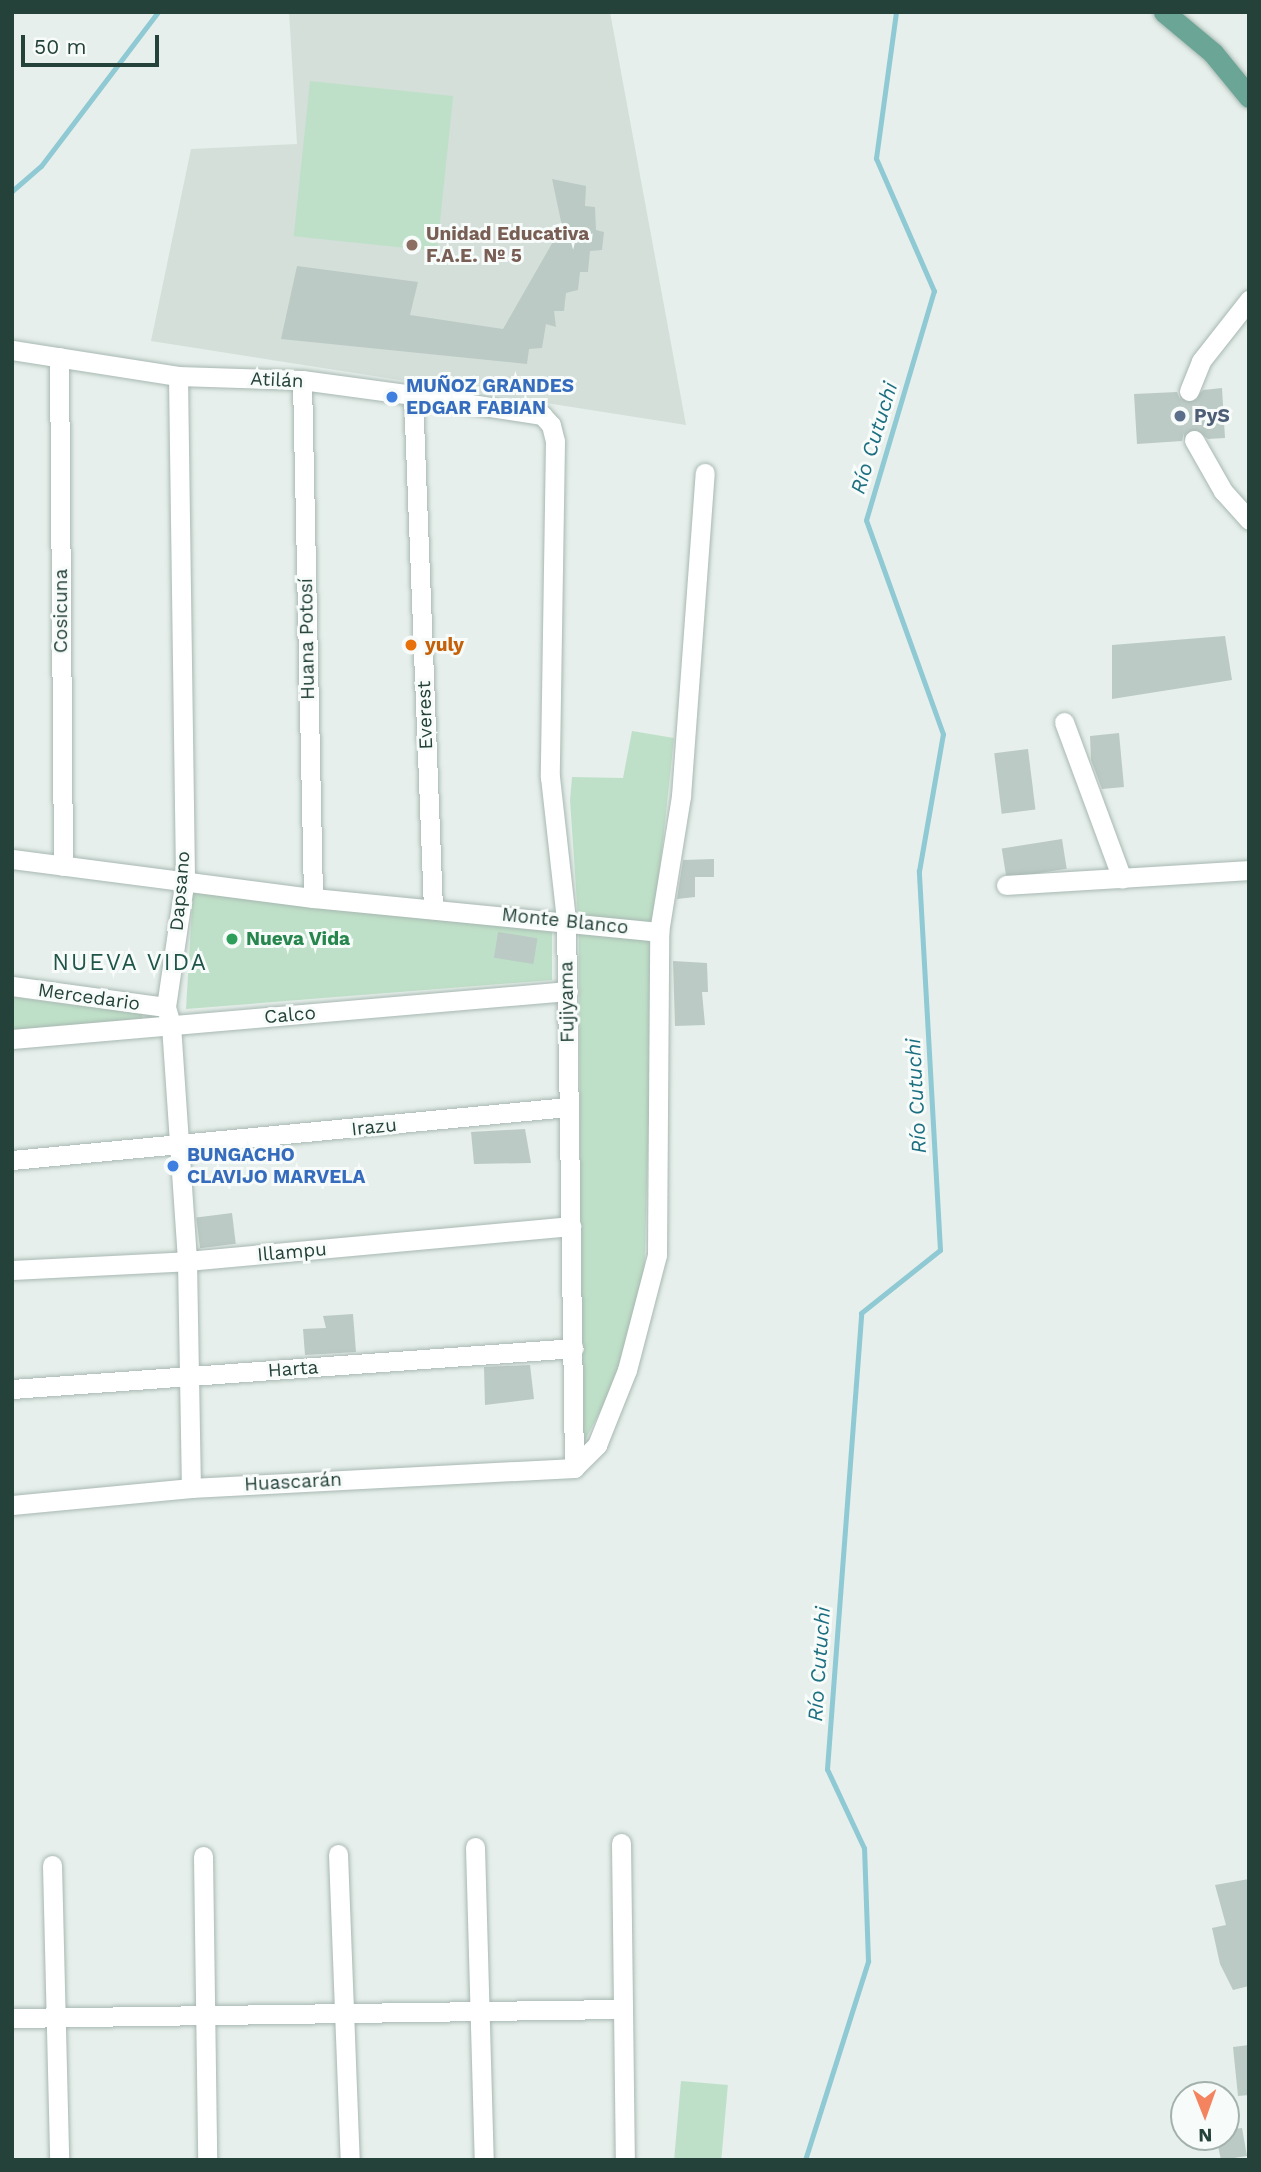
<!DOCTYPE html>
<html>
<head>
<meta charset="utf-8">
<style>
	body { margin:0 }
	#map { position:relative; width:1261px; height:2172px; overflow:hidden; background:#e6efeb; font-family:"Work Sans",sans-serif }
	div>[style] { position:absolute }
	.built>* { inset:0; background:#d4dfda }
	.green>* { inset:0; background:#bfe0c8; transform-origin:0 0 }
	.stream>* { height:5px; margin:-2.5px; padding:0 2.5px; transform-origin:2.5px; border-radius:2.5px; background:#8ec9d4 }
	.building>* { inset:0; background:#bbcac4; transform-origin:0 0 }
	.minor-tunnel>* { height:19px; margin-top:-9.5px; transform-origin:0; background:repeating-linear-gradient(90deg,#bfccc8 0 19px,transparent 0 29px) }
	.roads { filter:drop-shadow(0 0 2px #a8b8b2) drop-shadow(0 0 2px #a8b8b2) }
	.minor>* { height:19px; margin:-9.5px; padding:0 9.5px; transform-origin:9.5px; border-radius:9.5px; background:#fff }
	.major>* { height:21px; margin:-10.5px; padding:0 10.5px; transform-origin:10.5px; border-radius:10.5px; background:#6aa596 }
	.dots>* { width:19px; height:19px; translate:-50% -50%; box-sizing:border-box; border:4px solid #f7fbf9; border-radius:50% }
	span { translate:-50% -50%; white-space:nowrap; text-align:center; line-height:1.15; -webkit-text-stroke:6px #f7fbf9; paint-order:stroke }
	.education-label { font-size:19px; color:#785e54; font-weight:700 }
	.left { translate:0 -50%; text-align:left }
	.street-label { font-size:19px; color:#24423a }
	.shop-label { font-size:19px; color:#366cbe; font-weight:700 }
	.service-label { font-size:19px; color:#4e5e75; font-weight:700 }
	.food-label { font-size:19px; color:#c56008; font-weight:700 }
	.leisure-label { font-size:19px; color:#27864d; font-weight:700 }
	.water-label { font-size:21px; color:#1c6f80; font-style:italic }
	.quarter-label { font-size:23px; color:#1f5548; letter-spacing:2px }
	.frame { position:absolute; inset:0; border:14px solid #24423a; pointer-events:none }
	.north { position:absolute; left:1170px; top:2081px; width:70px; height:70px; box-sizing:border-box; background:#f7fbf9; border:2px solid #a3b1ad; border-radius:50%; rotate:179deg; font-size:19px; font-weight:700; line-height:28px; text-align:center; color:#24423a }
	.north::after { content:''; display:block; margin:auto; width:24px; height:32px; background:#f4845f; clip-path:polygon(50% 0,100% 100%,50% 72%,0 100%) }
	.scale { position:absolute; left:21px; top:35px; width:138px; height:32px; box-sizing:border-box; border:4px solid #24423a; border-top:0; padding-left:9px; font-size:21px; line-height:24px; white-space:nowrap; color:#24423a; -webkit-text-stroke:5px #f7fbf9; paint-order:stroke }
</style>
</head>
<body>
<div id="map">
	<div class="built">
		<i style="clip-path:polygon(289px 12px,610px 12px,686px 425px,151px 341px,191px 149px,297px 144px)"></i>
	</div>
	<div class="green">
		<i style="left:310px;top:81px;width:144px;height:156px;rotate:6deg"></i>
		<i style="clip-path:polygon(632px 731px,674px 738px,655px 915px,644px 1283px,620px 1373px,581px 1448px,579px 932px,570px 800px,572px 777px,623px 778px)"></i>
		<i style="clip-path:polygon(193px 891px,552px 932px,552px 980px,186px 1009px)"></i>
		<i style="clip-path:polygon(12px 997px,142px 1014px,142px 1021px,12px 1030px)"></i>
		<i style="left:681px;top:2081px;width:47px;height:79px;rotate:5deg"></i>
	</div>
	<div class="stream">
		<i style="left:12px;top:191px;width:38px;rotate:-41deg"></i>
		<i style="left:41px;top:166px;width:193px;rotate:-52.8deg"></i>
		<i style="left:805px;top:2160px;width:209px;rotate:-72.4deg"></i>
		<i style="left:868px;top:1961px;width:113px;rotate:-92deg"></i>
		<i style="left:864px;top:1848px;width:87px;rotate:-115.1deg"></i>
		<i style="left:827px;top:1769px;width:457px;rotate:-85.7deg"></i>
		<i style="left:861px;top:1313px;width:101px;rotate:-38.6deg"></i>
		<i style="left:940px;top:1250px;width:380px;rotate:-93.2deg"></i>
		<i style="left:919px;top:871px;width:139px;rotate:-80.1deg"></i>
		<i style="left:943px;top:734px;width:227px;rotate:-109.8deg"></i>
		<i style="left:866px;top:520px;width:239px;rotate:-73.5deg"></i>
		<i style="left:934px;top:291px;width:145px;rotate:-113.6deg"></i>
		<i style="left:876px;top:158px;width:147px;rotate:-82.2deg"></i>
	</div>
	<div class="building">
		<i style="clip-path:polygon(552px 179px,586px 186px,585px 206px,595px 207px,596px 230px,604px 232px,602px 250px,590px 251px,588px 272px,580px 272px,578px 290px,566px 293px,564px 311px,554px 311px,556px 327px,546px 324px,542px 348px,529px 349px,527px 364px,281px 339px,297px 266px,418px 282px,410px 315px,503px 329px,562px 226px)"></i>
		<i style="clip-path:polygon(1222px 388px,1225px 438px,1208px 439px,1193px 428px,1184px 433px,1182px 441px,1137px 444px,1134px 394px,1177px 392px,1180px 399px,1190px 403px,1203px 390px)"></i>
		<i style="clip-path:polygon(1225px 636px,1232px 680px,1112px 699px,1112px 645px)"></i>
		<i style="clip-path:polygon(1119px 733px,1124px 787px,1102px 789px,1091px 760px,1090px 736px)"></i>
		<i style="left:1028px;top:749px;width:61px;height:34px;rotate:83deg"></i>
		<i style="left:1062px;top:839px;width:30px;height:61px;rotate:81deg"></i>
		<i style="clip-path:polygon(714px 859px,714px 877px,695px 877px,695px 897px,677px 899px,683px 860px)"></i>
		<i style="left:498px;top:932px;width:40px;height:26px;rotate:9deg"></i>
		<i style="clip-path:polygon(673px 961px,707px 963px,708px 992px,702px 992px,705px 1025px,675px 1026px)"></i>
		<i style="clip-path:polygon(525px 1129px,531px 1163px,474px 1164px,471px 1132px)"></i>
		<i style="left:232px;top:1213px;width:31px;height:36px;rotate:83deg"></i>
		<i style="clip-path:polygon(353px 1314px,356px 1352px,305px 1355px,303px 1329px,326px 1328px,323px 1316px)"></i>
		<i style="clip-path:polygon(530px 1365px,534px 1399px,485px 1405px,484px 1367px)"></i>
		<i style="clip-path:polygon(1249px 1879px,1249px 1986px,1233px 1990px,1220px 1964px,1212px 1928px,1226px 1925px,1215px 1885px)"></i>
		<i style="clip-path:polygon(1249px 2045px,1249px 2095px,1238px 2096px,1233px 2047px)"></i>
		<i style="clip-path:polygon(1242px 2128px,1247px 2156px,1221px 2160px,1216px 2137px,1226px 2137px,1226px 2130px)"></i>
	</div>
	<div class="minor-tunnel">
		<i style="left:1189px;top:391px;width:49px;rotate:84.2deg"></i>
	</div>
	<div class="roads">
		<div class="minor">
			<i style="left:12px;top:350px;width:168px;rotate:8.9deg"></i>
			<i style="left:178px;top:376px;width:124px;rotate:1.8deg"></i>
			<i style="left:302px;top:380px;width:112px;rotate:7.7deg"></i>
			<i style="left:413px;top:395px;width:131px;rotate:8.8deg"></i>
			<i style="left:542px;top:415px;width:13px;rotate:48deg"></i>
			<i style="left:551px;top:425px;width:16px;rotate:76deg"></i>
			<i style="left:555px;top:441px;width:336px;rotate:90.9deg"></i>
			<i style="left:550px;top:777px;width:144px;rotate:83.6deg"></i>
			<i style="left:566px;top:920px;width:548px;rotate:89.16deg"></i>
			<i style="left:59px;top:357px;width:509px;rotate:89.55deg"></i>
			<i style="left:178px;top:376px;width:502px;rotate:89.2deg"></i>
			<i style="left:185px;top:878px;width:130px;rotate:98.4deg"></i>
			<i style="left:166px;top:1007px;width:19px;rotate:74deg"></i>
			<i style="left:171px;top:1025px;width:237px;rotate:86.1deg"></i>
			<i style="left:187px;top:1261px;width:227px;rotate:89deg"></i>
			<i style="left:302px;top:380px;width:518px;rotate:88.78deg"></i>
			<i style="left:1189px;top:391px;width:32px;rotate:-68deg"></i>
			<i style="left:1201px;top:361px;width:78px;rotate:-51.8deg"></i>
			<i style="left:413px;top:395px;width:513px;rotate:87.77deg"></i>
			<i style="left:1194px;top:440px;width:59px;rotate:60.4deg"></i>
			<i style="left:1223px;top:491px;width:39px;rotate:48deg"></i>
			<i style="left:1064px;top:722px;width:167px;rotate:69.7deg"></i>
			<i style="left:12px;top:859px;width:304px;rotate:7.4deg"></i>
			<i style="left:313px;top:898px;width:348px;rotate:5.6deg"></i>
			<i style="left:659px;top:932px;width:138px;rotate:-80.8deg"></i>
			<i style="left:681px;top:796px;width:324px;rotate:-85.8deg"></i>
			<i style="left:1006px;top:885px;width:243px;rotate:-3.5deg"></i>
			<i style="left:12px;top:986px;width:155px;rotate:7.8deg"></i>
			<i style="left:12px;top:1039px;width:558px;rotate:-4.93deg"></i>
			<i style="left:12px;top:1160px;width:559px;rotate:-5.45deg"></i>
			<i style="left:12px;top:1270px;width:175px;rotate:-2.9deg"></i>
			<i style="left:187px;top:1261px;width:386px;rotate:-5.2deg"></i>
			<i style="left:12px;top:1389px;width:563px;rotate:-4.17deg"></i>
			<i style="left:574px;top:1468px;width:33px;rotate:-45deg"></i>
			<i style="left:597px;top:1445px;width:81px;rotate:-68.2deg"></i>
			<i style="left:627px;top:1370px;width:119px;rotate:-75.4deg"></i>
			<i style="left:657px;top:1255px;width:323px;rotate:-89.6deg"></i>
			<i style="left:12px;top:1505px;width:180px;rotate:-5.4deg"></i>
			<i style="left:191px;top:1488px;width:384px;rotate:-3deg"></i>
			<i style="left:621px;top:1843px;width:317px;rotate:89.3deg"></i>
			<i style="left:475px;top:1847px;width:313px;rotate:88.4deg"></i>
			<i style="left:338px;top:1854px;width:306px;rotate:87.8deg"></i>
			<i style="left:203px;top:1856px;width:304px;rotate:89.2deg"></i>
			<i style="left:52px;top:1865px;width:295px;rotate:88.6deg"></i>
			<i style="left:12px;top:2018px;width:609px;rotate:-0.85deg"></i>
		</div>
		<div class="major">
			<i style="left:1164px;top:12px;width:64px;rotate:39.9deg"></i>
			<i style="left:1213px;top:53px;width:57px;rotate:50.7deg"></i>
		</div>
	</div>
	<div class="dots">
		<i style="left:412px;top:245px;background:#8d6e63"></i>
		<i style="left:392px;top:397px;background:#3f7fe0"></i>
		<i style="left:1180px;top:416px;background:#5c6f8a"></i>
		<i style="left:411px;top:645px;background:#e8710a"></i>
		<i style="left:232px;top:939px;background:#2e9e5b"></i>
		<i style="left:173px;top:1166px;background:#3f7fe0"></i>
	</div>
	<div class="education-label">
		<span class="left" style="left:426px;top:245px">Unidad Educativa<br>F.A.E. Nº 5</span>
	</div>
	<div class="street-label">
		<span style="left:277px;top:380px;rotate:3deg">Atilán</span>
		<span style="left:61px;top:611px;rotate:-90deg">Cosicuna</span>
		<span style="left:307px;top:639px;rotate:-91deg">Huana Potosí</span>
		<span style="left:425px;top:715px;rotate:-92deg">Everest</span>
		<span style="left:180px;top:891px;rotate:-85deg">Dapsano</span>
		<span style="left:565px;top:921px;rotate:6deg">Monte Blanco</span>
		<span style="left:89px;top:997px;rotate:8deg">Mercedario</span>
		<span style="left:567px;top:1002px;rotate:-91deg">Fujiyama</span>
		<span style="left:290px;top:1015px;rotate:-5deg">Calco</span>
		<span style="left:374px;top:1127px;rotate:-6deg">Irazu</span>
		<span style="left:292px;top:1252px;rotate:-5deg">Illampu</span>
		<span style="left:293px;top:1369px;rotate:-4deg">Harta</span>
		<span style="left:293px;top:1482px;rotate:-3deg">Huascarán</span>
	</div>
	<div class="shop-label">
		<span class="left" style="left:406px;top:397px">MUÑOZ GRANDES<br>EDGAR FABIAN</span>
		<span class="left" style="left:187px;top:1166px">BUNGACHO<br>CLAVIJO MARVELA</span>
	</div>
	<div class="service-label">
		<span class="left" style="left:1194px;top:416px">PyS</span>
	</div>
	<div class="food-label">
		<span class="left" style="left:425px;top:645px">yuly</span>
	</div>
	<div class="leisure-label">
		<span class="left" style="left:246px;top:939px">Nueva Vida</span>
	</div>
	<div class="water-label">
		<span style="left:874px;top:438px;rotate:-73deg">Río Cutuchi</span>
		<span style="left:916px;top:1096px;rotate:-93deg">Río Cutuchi</span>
		<span style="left:819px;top:1664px;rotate:-86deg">Río Cutuchi</span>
	</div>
	<div class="quarter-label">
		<span style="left:130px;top:963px">NUEVA VIDA</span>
	</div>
	<div class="frame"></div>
	<div class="north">N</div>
	<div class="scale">50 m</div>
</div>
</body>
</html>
